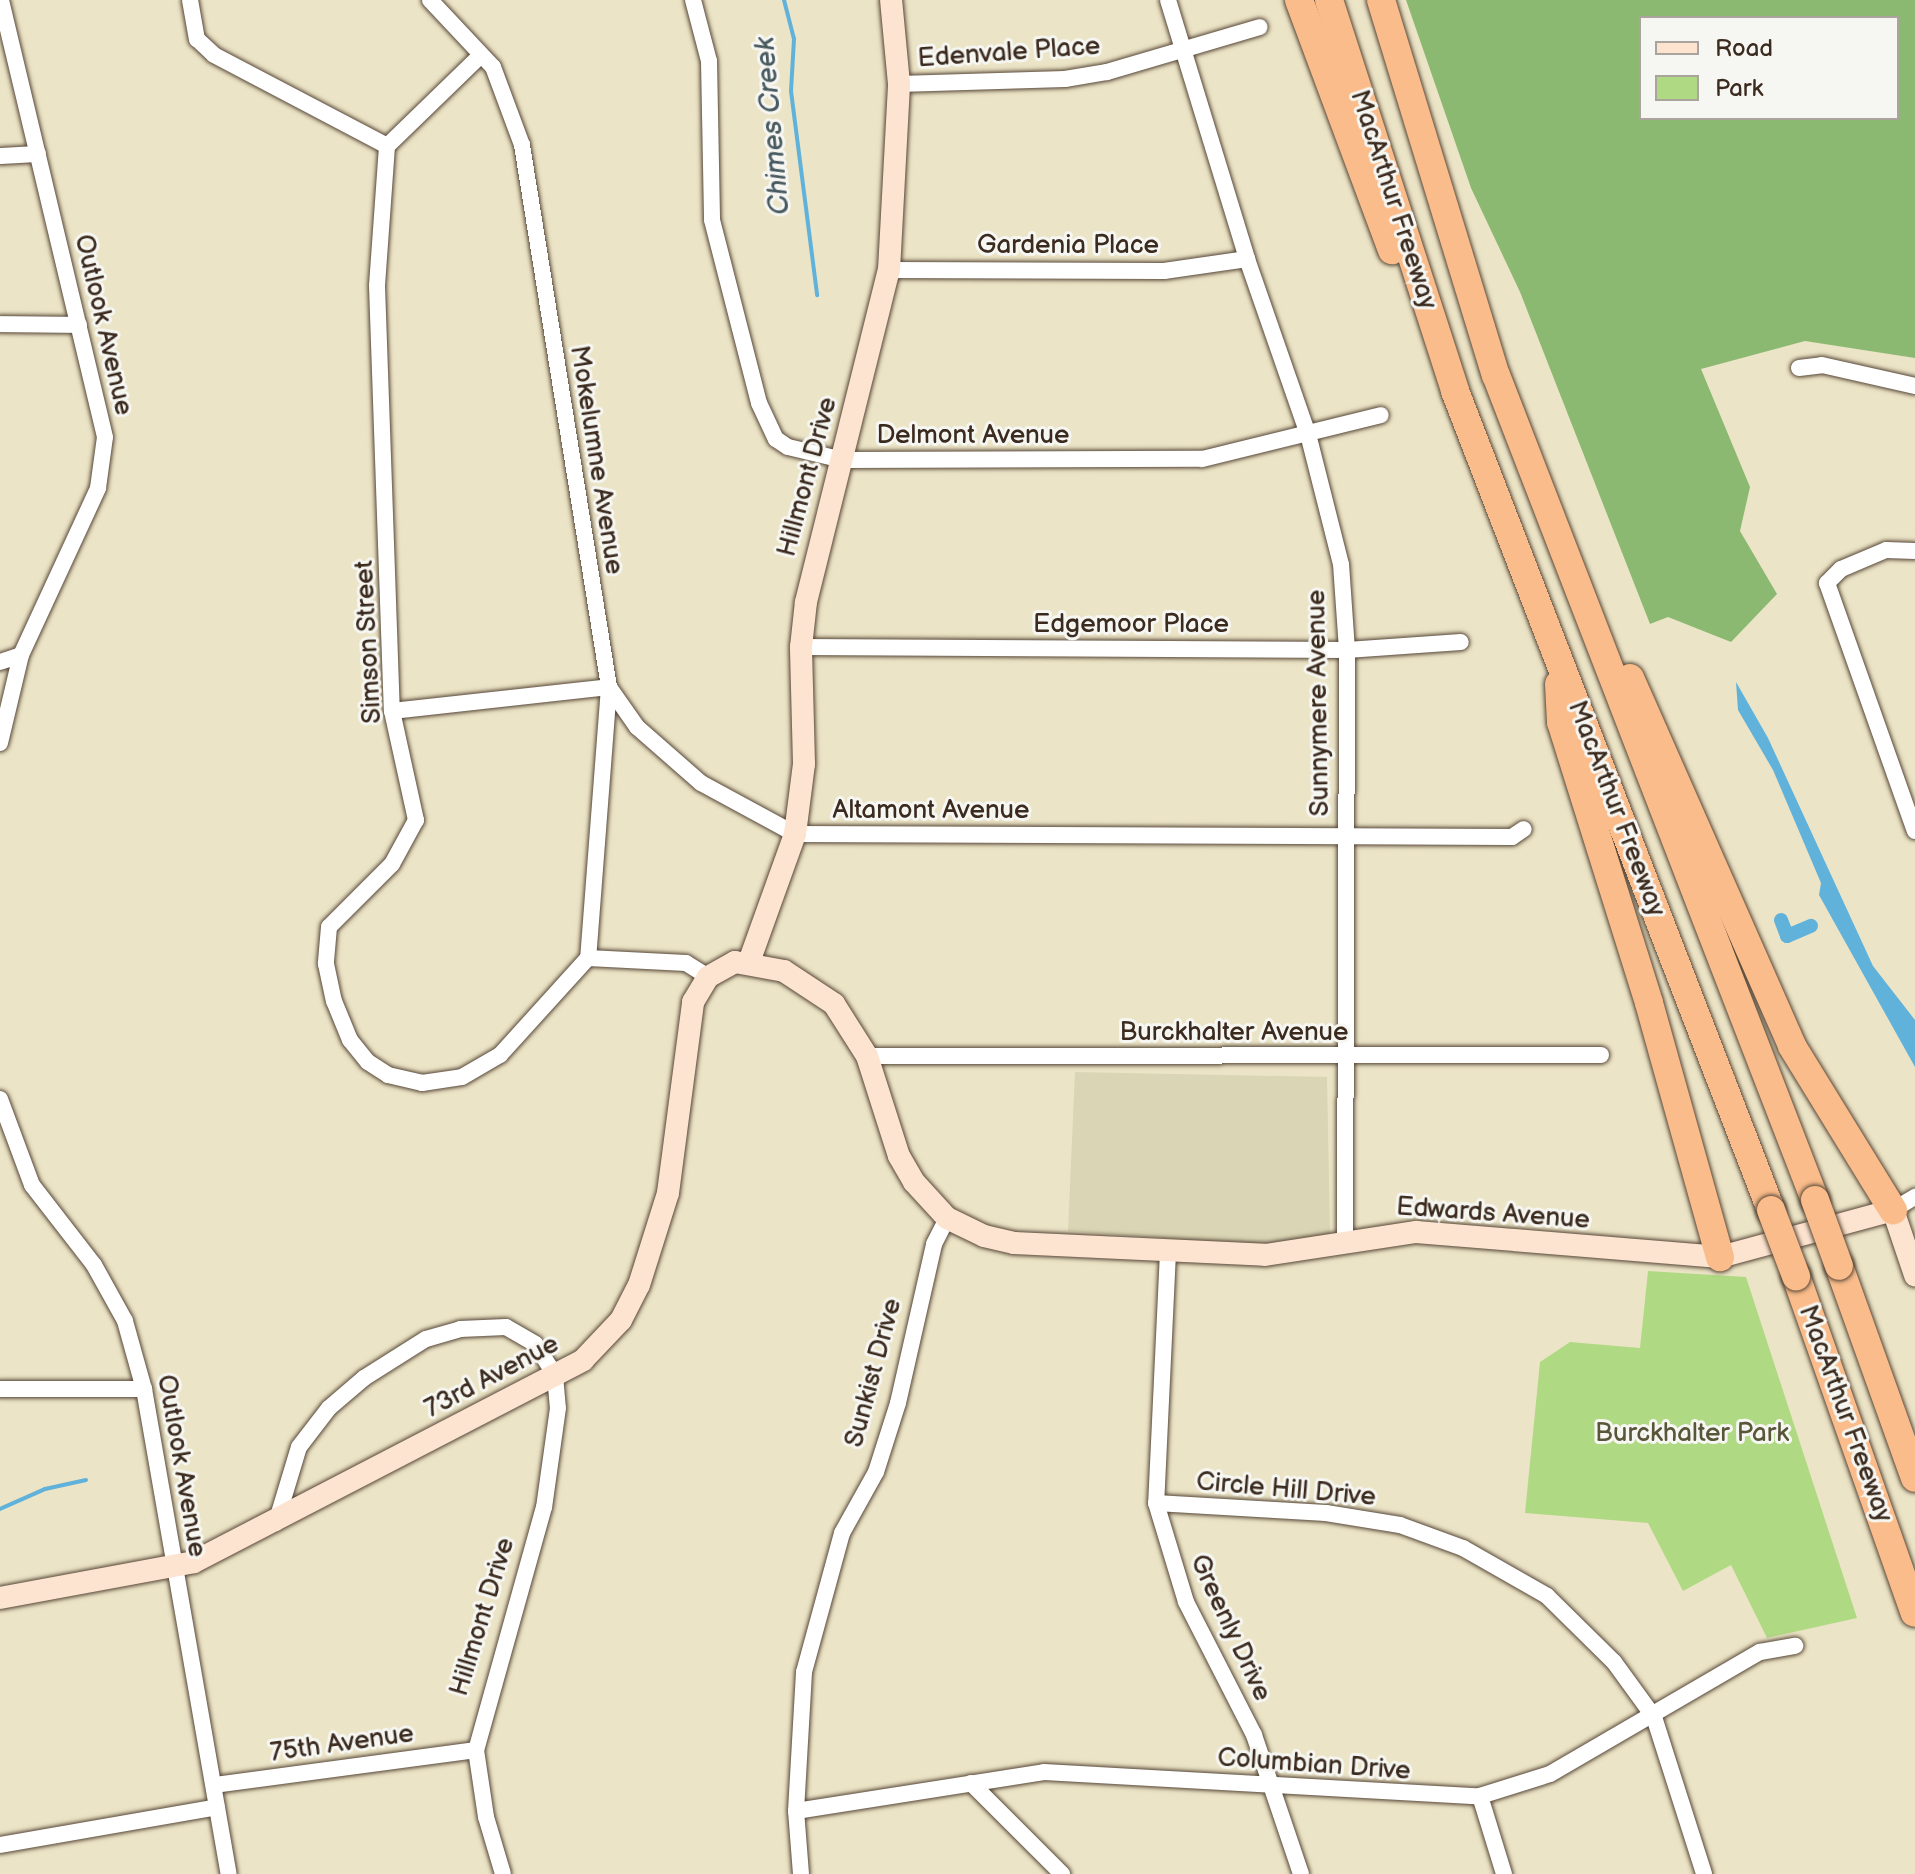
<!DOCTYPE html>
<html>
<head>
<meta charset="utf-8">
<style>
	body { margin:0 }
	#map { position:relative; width:1915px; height:1874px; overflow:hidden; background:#ece4c6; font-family:"Balsamiq Sans",sans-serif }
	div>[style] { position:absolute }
	.built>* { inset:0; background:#dad5b4 }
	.green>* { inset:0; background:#b0d984 }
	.forest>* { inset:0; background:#8cb972 }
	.water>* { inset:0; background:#60b2db }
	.stream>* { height:4px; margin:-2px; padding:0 2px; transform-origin:2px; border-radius:2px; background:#60b2db }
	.canal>* { height:14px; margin:-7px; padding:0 7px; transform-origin:7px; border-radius:7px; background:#60b2db }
	.roads { filter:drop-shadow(0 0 2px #564637) drop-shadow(0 0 2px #564637) }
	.street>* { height:16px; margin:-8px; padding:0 8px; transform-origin:8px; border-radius:8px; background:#fff }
	.secondary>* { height:22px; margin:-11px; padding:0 11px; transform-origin:11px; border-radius:11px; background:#fde4d0 }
	.highway>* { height:28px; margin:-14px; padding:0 14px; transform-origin:14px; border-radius:14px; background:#f9bc8a }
	.bridges { filter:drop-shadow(0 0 2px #564637) drop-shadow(0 0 2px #564637) }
	.highway-bridge>* { height:28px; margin:-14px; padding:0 14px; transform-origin:14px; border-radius:14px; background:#f9bc8a }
	span { translate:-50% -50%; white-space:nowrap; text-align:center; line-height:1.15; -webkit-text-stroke:6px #f6f6f2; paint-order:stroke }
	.street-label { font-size:26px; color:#3b2a1e }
	.park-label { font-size:26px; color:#585638 }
	.water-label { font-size:28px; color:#485a60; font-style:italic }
	.legend { position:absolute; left:1639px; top:16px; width:260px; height:104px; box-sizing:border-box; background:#f6f6f2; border:2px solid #aba49d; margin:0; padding:10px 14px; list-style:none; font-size:24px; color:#3b2a1e }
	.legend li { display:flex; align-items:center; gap:16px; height:40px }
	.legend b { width:40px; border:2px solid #aba49d }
</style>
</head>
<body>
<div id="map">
	<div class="built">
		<i style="clip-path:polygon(1075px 1072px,1327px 1077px,1330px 1235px,1261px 1245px,1068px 1231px)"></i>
	</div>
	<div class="green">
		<i style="clip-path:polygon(1648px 1271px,1746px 1277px,1857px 1618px,1767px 1638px,1731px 1565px,1683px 1591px,1648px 1523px,1525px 1513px,1540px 1362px,1570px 1342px,1640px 1348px)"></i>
	</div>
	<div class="forest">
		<i style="clip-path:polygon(evenodd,1406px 0,1915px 0,1915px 358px,1805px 341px,1701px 369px,1750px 487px,1740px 531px,1777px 594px,1731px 642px,1668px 617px,1650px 624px,1520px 292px,1471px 188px,1406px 0,1641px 18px,1897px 18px,1897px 118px,1641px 118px,1641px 18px)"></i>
	</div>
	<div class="water">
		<i style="clip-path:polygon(1736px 682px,1768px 738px,1873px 966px,1915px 1020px,1915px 1067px,1819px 895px,1821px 883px,1773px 770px,1738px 710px)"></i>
	</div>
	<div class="stream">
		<i style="left:784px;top:0;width:40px;rotate:75.6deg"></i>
		<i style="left:794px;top:39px;width:52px;rotate:93.3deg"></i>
		<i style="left:791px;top:91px;width:206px;rotate:82.7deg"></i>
		<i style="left:0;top:1509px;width:49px;rotate:-24deg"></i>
		<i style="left:45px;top:1489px;width:42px;rotate:-12.4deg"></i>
	</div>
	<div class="canal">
		<i style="left:1781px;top:920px;width:17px;rotate:69deg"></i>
		<i style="left:1787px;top:936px;width:26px;rotate:-23deg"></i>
	</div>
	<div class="roads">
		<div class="street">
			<i style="left:190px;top:0;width:40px;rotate:80deg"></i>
			<i style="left:197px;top:39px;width:23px;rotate:43deg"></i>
			<i style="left:214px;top:55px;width:195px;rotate:27.7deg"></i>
			<i style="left:430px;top:0;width:92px;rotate:46.8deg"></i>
			<i style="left:493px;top:67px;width:83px;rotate:69.6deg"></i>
			<i style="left:522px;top:145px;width:549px;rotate:80.88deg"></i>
			<i style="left:609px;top:687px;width:272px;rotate:94.4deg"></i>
			<i style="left:693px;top:0;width:63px;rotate:75.3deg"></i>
			<i style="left:709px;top:61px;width:159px;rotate:88.9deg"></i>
			<i style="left:712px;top:220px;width:189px;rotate:75.6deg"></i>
			<i style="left:759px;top:403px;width:40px;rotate:65deg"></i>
			<i style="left:776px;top:439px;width:14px;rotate:34deg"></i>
			<i style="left:788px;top:447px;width:57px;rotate:13.3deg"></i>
			<i style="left:843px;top:460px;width:359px;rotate:-0.2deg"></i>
			<i style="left:1202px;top:459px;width:184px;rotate:-13.8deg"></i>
			<i style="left:1168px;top:0;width:271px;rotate:73deg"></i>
			<i style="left:1247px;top:259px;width:185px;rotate:70.8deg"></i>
			<i style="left:1308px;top:434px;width:134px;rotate:75.8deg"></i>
			<i style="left:1341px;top:564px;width:86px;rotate:86deg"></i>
			<i style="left:1347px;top:650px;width:590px;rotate:90.19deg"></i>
			<i style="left:481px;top:55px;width:131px;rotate:135.9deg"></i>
			<i style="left:387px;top:146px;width:140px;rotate:94.1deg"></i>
			<i style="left:377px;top:286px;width:425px;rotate:88deg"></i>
			<i style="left:392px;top:711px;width:112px;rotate:77.6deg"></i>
			<i style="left:416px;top:820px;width:50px;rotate:118.6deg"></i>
			<i style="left:392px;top:864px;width:89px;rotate:135deg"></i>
			<i style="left:329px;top:927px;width:37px;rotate:95deg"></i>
			<i style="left:326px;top:964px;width:38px;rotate:78deg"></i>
			<i style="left:334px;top:1001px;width:42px;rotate:67.7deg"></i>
			<i style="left:350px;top:1040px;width:28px;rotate:51deg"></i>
			<i style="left:368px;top:1062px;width:24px;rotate:33deg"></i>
			<i style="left:388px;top:1075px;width:35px;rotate:13deg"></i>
			<i style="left:422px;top:1083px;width:40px;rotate:-8.5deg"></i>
			<i style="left:462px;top:1077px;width:44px;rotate:-30.1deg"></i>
			<i style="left:500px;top:1055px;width:131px;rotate:-47.8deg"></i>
			<i style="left:588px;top:958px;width:98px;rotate:2.9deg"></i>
			<i style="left:686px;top:963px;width:26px;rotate:32deg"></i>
			<i style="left:899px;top:84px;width:166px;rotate:-1.7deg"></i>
			<i style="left:1065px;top:79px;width:43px;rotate:-9.5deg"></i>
			<i style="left:1107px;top:72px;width:159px;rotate:-16.4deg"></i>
			<i style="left:0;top:156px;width:38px;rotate:-3deg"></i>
			<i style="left:889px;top:270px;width:275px;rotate:0.2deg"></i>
			<i style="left:1164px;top:271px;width:84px;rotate:-8.2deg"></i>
			<i style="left:0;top:324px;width:79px;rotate:0.7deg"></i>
			<i style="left:1799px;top:368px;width:23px;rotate:-7deg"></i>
			<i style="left:1822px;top:365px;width:95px;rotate:12.7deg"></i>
			<i style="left:1915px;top:551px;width:29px;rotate:-178deg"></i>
			<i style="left:1886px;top:550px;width:49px;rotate:157.1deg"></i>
			<i style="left:1841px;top:569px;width:20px;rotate:135deg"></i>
			<i style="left:1827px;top:583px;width:263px;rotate:70.5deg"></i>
			<i style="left:801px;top:647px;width:546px;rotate:0.31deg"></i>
			<i style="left:1347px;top:650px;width:114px;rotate:-4deg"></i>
			<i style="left:0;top:662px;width:22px;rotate:-18deg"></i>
			<i style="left:392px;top:711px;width:218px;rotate:-6.3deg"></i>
			<i style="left:609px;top:687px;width:49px;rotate:55deg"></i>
			<i style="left:637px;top:727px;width:85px;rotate:41.2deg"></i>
			<i style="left:701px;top:783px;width:107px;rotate:28.5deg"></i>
			<i style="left:795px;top:834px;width:717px;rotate:0.24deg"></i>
			<i style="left:1512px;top:837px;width:14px;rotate:-34deg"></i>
			<i style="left:0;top:743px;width:90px;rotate:-76.6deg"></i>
			<i style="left:21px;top:655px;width:184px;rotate:-65.2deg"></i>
			<i style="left:98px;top:488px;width:51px;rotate:-82.2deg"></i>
			<i style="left:105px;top:437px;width:449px;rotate:-103.4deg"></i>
			<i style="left:867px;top:1056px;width:734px;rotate:-0.08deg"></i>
			<i style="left:0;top:1099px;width:92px;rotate:69.6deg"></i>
			<i style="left:32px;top:1185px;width:101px;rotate:52.2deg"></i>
			<i style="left:94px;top:1265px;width:64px;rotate:61deg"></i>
			<i style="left:125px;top:1321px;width:71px;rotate:74.4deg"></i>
			<i style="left:144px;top:1389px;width:492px;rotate:80.1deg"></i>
			<i style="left:1893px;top:1210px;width:26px;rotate:-31deg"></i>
			<i style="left:1168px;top:1252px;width:251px;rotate:92.7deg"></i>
			<i style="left:1156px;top:1503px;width:103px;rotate:73.1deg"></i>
			<i style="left:1186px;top:1602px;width:149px;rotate:62.9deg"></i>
			<i style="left:1254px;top:1735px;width:147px;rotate:71.3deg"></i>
			<i style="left:0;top:1389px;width:144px"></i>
			<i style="left:1156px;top:1503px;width:170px;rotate:3.4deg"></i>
			<i style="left:1326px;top:1513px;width:75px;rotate:9.2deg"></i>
			<i style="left:1400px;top:1525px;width:67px;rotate:20.1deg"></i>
			<i style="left:1463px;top:1548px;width:97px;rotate:29.7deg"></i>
			<i style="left:1547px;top:1596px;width:94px;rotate:44.6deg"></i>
			<i style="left:1614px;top:1662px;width:68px;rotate:54deg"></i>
			<i style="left:1654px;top:1717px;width:165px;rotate:72.3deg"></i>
			<i style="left:276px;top:1523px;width:79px;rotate:-73.2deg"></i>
			<i style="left:299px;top:1447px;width:49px;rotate:-52.4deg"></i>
			<i style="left:329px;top:1408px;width:46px;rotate:-40.6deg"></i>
			<i style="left:364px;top:1378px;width:73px;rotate:-32.2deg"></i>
			<i style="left:426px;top:1339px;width:35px;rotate:-16deg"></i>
			<i style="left:460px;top:1329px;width:46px;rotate:-2.5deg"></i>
			<i style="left:506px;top:1327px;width:34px;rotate:30deg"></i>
			<i style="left:535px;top:1344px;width:37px;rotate:57deg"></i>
			<i style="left:555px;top:1375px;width:33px;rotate:85deg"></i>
			<i style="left:558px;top:1408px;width:100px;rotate:98deg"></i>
			<i style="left:544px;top:1507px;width:252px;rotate:105.6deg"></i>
			<i style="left:476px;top:1750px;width:68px;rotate:81.5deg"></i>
			<i style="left:486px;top:1817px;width:59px;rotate:73.4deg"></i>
			<i style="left:971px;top:1783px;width:129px;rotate:45deg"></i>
			<i style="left:214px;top:1785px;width:264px;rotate:-7.6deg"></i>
			<i style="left:1480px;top:1796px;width:82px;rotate:72.9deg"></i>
			<i style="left:796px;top:1811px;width:251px;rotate:-8.9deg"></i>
			<i style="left:1044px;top:1772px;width:437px;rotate:3.2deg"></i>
			<i style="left:1480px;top:1796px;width:73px;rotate:-17.4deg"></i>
			<i style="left:1550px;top:1774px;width:243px;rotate:-30.2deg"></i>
			<i style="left:1760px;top:1652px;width:36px;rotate:-10deg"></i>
			<i style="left:0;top:1845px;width:220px;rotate:-9.9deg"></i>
			<i style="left:801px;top:1874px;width:63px;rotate:-94.5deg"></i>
			<i style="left:796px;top:1811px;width:139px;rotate:-86.7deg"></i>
			<i style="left:804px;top:1672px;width:144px;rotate:-74.7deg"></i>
			<i style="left:842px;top:1533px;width:70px;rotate:-60.9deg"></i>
			<i style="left:876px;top:1472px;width:72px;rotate:-72.3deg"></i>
			<i style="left:898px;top:1403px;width:163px;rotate:-77.2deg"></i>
			<i style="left:934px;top:1244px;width:29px;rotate:-63deg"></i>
		</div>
		<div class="secondary">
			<i style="left:749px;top:962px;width:136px;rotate:-70.2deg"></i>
			<i style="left:795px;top:834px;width:71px;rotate:-82.7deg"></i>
			<i style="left:804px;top:764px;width:117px;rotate:-91.5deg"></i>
			<i style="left:801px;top:647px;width:45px;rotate:-83.7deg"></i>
			<i style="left:806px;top:602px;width:342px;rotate:-76deg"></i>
			<i style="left:889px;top:270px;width:186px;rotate:-86.9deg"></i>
			<i style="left:899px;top:84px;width:84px;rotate:-95.4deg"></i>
			<i style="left:0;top:1598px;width:197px;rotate:-10.5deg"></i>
			<i style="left:194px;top:1562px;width:438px;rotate:-27.4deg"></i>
			<i style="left:583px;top:1360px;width:55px;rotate:-46.5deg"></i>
			<i style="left:621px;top:1320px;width:39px;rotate:-63deg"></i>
			<i style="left:639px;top:1285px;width:96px;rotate:-72.5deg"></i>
			<i style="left:668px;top:1193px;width:193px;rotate:-82.5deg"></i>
			<i style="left:693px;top:1002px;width:29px;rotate:-59deg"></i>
			<i style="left:708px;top:977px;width:31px;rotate:-29deg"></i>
			<i style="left:735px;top:962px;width:50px;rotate:10.4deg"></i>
			<i style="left:784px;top:971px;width:60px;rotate:33.4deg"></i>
			<i style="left:834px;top:1004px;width:62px;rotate:57.6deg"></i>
			<i style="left:867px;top:1056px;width:105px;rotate:72.3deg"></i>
			<i style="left:899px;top:1156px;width:30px;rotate:60deg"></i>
			<i style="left:914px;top:1182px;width:49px;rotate:47.5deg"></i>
			<i style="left:947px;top:1218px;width:41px;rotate:25.9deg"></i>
			<i style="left:984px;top:1236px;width:31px;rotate:13deg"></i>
			<i style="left:1014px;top:1243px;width:251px;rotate:2.7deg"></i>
			<i style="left:1265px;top:1255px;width:153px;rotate:-8.7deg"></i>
			<i style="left:1416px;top:1232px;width:305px;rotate:4.7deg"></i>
			<i style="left:1720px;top:1257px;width:179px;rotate:-15.2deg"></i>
			<i style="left:1893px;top:1210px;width:69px;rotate:71.3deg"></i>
		</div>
		<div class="highway">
			<i style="left:1299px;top:0;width:267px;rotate:69.6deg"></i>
			<i style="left:1329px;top:0;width:411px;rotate:72.1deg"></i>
			<i style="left:1455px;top:391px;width:878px;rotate:68.9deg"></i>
			<i style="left:1381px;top:0;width:392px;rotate:73deg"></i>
			<i style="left:1496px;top:375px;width:885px;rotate:68.86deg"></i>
			<i style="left:1630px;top:678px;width:402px;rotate:66.2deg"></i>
			<i style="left:1792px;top:1046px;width:193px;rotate:58.4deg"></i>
			<i style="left:1559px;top:684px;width:38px;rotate:87deg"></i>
			<i style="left:1561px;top:722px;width:294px;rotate:72.6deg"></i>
			<i style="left:1649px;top:1003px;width:264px;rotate:74.4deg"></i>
			<i style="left:1839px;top:1266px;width:225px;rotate:70.3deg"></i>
			<i style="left:1796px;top:1276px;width:357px;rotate:70.6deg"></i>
		</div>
	</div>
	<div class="bridges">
		<div class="highway-bridge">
			<i style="left:1815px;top:1200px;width:70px;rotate:70deg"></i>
			<i style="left:1771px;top:1210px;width:71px;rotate:69.3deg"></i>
		</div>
	</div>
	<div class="street-label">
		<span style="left:1009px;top:53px;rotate:-4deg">Edenvale Place</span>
		<span style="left:1393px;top:200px;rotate:72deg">MacArthur Freeway</span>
		<span style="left:1068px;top:246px">Gardenia Place</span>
		<span style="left:103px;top:325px;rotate:77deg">Outlook Avenue</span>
		<span style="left:973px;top:436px">Delmont Avenue</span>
		<span style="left:596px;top:460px;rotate:81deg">Mokelumne Avenue</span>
		<span style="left:808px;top:477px;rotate:-75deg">Hillmont Drive</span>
		<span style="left:1131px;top:625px">Edgemoor Place</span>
		<span style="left:369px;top:642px;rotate:-93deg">Simson Street</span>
		<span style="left:1319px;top:703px;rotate:-91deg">Sunnymere Avenue</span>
		<span style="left:1616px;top:809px;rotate:69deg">MacArthur Freeway</span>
		<span style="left:931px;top:811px">Altamont Avenue</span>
		<span style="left:1234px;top:1033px">Burckhalter Avenue</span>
		<span style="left:1493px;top:1214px;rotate:4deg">Edwards Avenue</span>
		<span style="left:874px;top:1373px;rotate:-75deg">Sunkist Drive</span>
		<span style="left:492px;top:1377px;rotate:-28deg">73rd Avenue</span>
		<span style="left:1845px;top:1414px;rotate:70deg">MacArthur Freeway</span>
		<span style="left:181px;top:1466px;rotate:80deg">Outlook Avenue</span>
		<span style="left:1286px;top:1490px;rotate:5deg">Circle Hill Drive</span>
		<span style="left:483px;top:1617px;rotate:-73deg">Hillmont Drive</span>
		<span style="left:1230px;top:1628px;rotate:65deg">Greenly Drive</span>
		<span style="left:342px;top:1744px;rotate:-8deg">75th Avenue</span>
		<span style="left:1314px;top:1765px;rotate:4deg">Columbian Drive</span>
	</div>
	<div class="park-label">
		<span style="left:1692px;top:1434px">Burckhalter Park</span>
	</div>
	<div class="water-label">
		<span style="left:773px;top:126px;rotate:-95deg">Chimes Creek</span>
	</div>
	<ul class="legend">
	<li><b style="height:10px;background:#fde4d0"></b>Road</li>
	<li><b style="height:22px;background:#b0d984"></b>Park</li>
	</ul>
</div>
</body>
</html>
